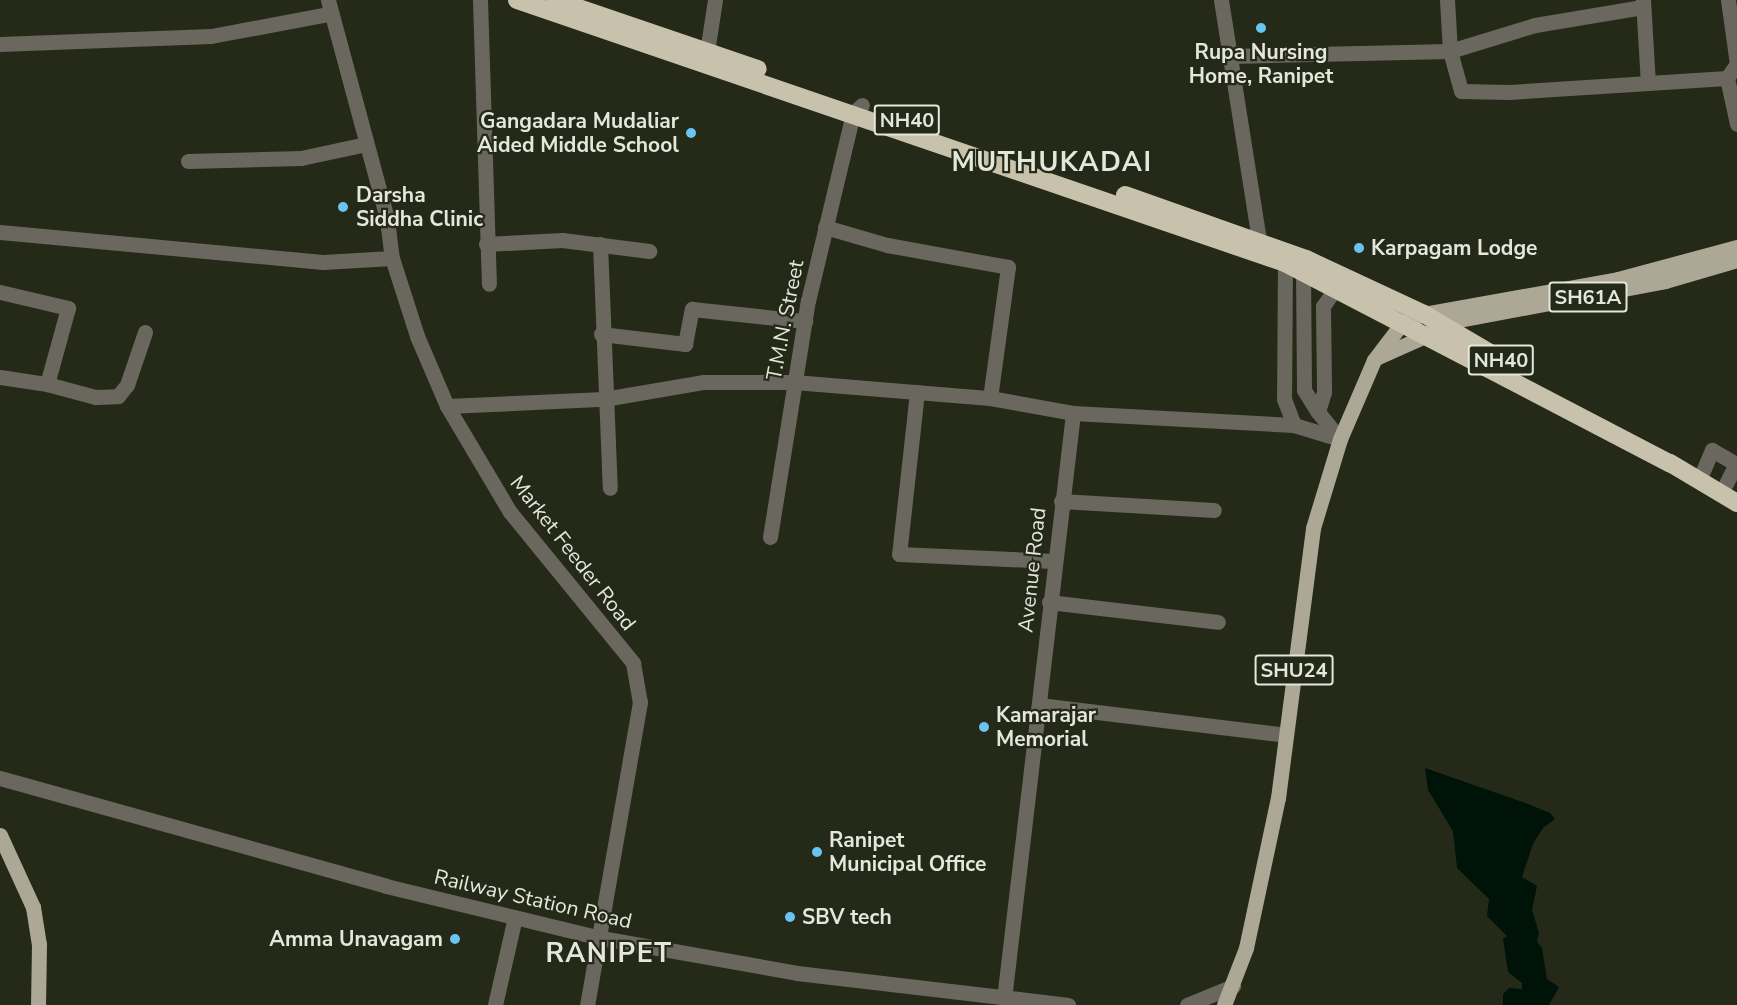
<!DOCTYPE html>
<html>
<head>
<meta charset="utf-8">
<style>
	body { margin:0 }
	#map { position:relative; width:1737px; height:1005px; overflow:hidden; background:#252917; font-family:"Nunito Sans",sans-serif }
	div>[style] { position:absolute }
	.water>* { inset:0; background:#001308 }
	.minor>* { height:15px; margin:-7.5px; padding:0 7.5px; transform-origin:7.5px; border-radius:7.5px; background:#6a675f }
	.major>* { height:15px; margin:-7.5px; padding:0 7.5px; transform-origin:7.5px; border-radius:7.5px; background:#ada896 }
	.highway>* { height:18px; margin:-9px; padding:0 9px; transform-origin:9px; border-radius:9px; background:#c8c2ac }
	.dots>* { width:16px; height:16px; translate:-50% -50%; box-sizing:border-box; border:3px solid #252917; border-radius:50% }
	span { translate:-50% -50%; white-space:nowrap; text-align:center; line-height:1.15; -webkit-text-stroke:4.5px #252917; paint-order:stroke }
	.shield-label span { padding:2px 4px; background:#252917; border:2px solid; border-radius:4px; -webkit-text-stroke-width:0 }
	.shield-label { font-size:20px; color:#e4e7dc; font-weight:700 }
	.poi-label { font-size:21px; color:#e4e7dc; font-weight:700 }
	.right { translate:-100% -50%; text-align:right }
	.left { translate:0 -50%; text-align:left }
	.street-label { font-size:21px; color:#e4e7dc }
	.district-label { font-size:27px; color:#e4e7dc; font-weight:700; letter-spacing:1.5px }
</style>
</head>
<body>
<div id="map">
	<div class="water">
		<i style="clip-path:polygon(1425px 768px,1528px 804px,1550px 813px,1555px 819px,1543px 828px,1533px 844px,1522px 877px,1537px 886px,1532px 910px,1539px 933px,1537px 942px,1542px 948px,1547px 979px,1559px 987px,1549px 1005px,1503px 1005px,1503px 994px,1509px 988px,1522px 989px,1522px 983px,1508px 972px,1503px 939px,1507px 936px,1487px 916px,1489px 899px,1457px 868px,1453px 831px,1428px 790px)"></i>
	</div>
	<div class="minor">
		<i style="left:328px;top:0;width:227px;rotate:74.9deg"></i>
		<i style="left:387px;top:219px;width:39px;rotate:83deg"></i>
		<i style="left:392px;top:258px;width:82px;rotate:72.2deg"></i>
		<i style="left:417px;top:336px;width:76px;rotate:66.8deg"></i>
		<i style="left:447px;top:406px;width:123px;rotate:59.3deg"></i>
		<i style="left:510px;top:512px;width:195px;rotate:50.8deg"></i>
		<i style="left:633px;top:663px;width:40px;rotate:80deg"></i>
		<i style="left:640px;top:702px;width:308px;rotate:99.9deg"></i>
		<i style="left:480px;top:0;width:284px;rotate:88.2deg"></i>
		<i style="left:1221px;top:0;width:255px;rotate:81deg"></i>
		<i style="left:1447px;top:0;width:51px;rotate:86.6deg"></i>
		<i style="left:1450px;top:51px;width:41px;rotate:74.6deg"></i>
		<i style="left:1461px;top:91px;width:48px;rotate:1.2deg"></i>
		<i style="left:1509px;top:92px;width:218px;rotate:-3.7deg"></i>
		<i style="left:1643px;top:0;width:83px;rotate:86.6deg"></i>
		<i style="left:1728px;top:0;width:65px;rotate:82deg"></i>
		<i style="left:1737px;top:64px;width:17px;rotate:126deg"></i>
		<i style="left:1727px;top:78px;width:47px;rotate:77.7deg"></i>
		<i style="left:0;top:44px;width:211px;rotate:-2.2deg"></i>
		<i style="left:211px;top:36px;width:120px;rotate:-10.6deg"></i>
		<i style="left:707px;top:52px;width:53px;rotate:-81.3deg"></i>
		<i style="left:1230px;top:56px;width:220px;rotate:-1.3deg"></i>
		<i style="left:1450px;top:51px;width:89px;rotate:-17deg"></i>
		<i style="left:1535px;top:25px;width:109px;rotate:-9.5deg"></i>
		<i style="left:188px;top:161px;width:113px;rotate:-1.5deg"></i>
		<i style="left:301px;top:158px;width:66px;rotate:-12.2deg"></i>
		<i style="left:825px;top:227px;width:65px;rotate:16.2deg"></i>
		<i style="left:887px;top:245px;width:123px;rotate:10.3deg"></i>
		<i style="left:1008px;top:267px;width:132px;rotate:97.8deg"></i>
		<i style="left:990px;top:398px;width:84px;rotate:10.2deg"></i>
		<i style="left:0;top:232px;width:324px;rotate:5.3deg"></i>
		<i style="left:323px;top:262px;width:69px;rotate:-3.3deg"></i>
		<i style="left:486px;top:244px;width:76px;rotate:-3deg"></i>
		<i style="left:562px;top:240px;width:88px;rotate:7.2deg"></i>
		<i style="left:600px;top:244px;width:244px;rotate:87.7deg"></i>
		<i style="left:1285px;top:263px;width:136px;rotate:90.4deg"></i>
		<i style="left:1284px;top:399px;width:28px;rotate:69deg"></i>
		<i style="left:1303px;top:271px;width:119px;rotate:89.5deg"></i>
		<i style="left:1304px;top:390px;width:26px;rotate:58deg"></i>
		<i style="left:1335px;top:289px;width:21px;rotate:125deg"></i>
		<i style="left:1323px;top:306px;width:86px;rotate:89.3deg"></i>
		<i style="left:1324px;top:392px;width:21px;rotate:107deg"></i>
		<i style="left:1318px;top:412px;width:35px;rotate:51deg"></i>
		<i style="left:0;top:292px;width:70px;rotate:13.2deg"></i>
		<i style="left:68px;top:308px;width:79px;rotate:105.4deg"></i>
		<i style="left:601px;top:334px;width:85px;rotate:6.8deg"></i>
		<i style="left:685px;top:344px;width:36px;rotate:-79deg"></i>
		<i style="left:692px;top:309px;width:114px;rotate:6.1deg"></i>
		<i style="left:0;top:377px;width:48px;rotate:8.5deg"></i>
		<i style="left:47px;top:384px;width:50px;rotate:15.2deg"></i>
		<i style="left:95px;top:397px;width:23px;rotate:-2deg"></i>
		<i style="left:118px;top:396px;width:14px;rotate:-51deg"></i>
		<i style="left:127px;top:385px;width:56px;rotate:-71.2deg"></i>
		<i style="left:917px;top:392px;width:163px;rotate:96.3deg"></i>
		<i style="left:899px;top:554px;width:154px;rotate:2.6deg"></i>
		<i style="left:447px;top:406px;width:157px;rotate:-2.6deg"></i>
		<i style="left:604px;top:399px;width:100px;rotate:-9.7deg"></i>
		<i style="left:703px;top:382px;width:91px"></i>
		<i style="left:794px;top:382px;width:197px;rotate:4.7deg"></i>
		<i style="left:1703px;top:471px;width:23px;rotate:-67deg"></i>
		<i style="left:1712px;top:450px;width:28px;rotate:30deg"></i>
		<i style="left:1736px;top:464px;width:22px;rotate:117deg"></i>
		<i style="left:1061px;top:501px;width:153px;rotate:3.4deg"></i>
		<i style="left:770px;top:537px;width:239px;rotate:-80.9deg"></i>
		<i style="left:808px;top:301px;width:193px;rotate:-76.5deg"></i>
		<i style="left:853px;top:113px;width:12px;rotate:-42deg"></i>
		<i style="left:1049px;top:602px;width:170px;rotate:6.7deg"></i>
		<i style="left:1039px;top:705px;width:249px;rotate:6.9deg"></i>
		<i style="left:0;top:778px;width:401px;rotate:15.6deg"></i>
		<i style="left:386px;top:886px;width:221px;rotate:13.6deg"></i>
		<i style="left:601px;top:938px;width:199px;rotate:10.1deg"></i>
		<i style="left:797px;top:973px;width:273px;rotate:6.7deg"></i>
		<i style="left:1004px;top:999px;width:590px;rotate:-83.28deg"></i>
		<i style="left:1073px;top:413px;width:221px;rotate:3.1deg"></i>
		<i style="left:1294px;top:425px;width:48px;rotate:16.9deg"></i>
		<i style="left:495px;top:1005px;width:90px;rotate:-77.2deg"></i>
		<i style="left:1187px;top:1005px;width:50px;rotate:-22.4deg"></i>
	</div>
	<div class="major">
		<i style="left:1376px;top:358px;width:54px;rotate:-24.2deg"></i>
		<i style="left:1425px;top:336px;width:18px;rotate:-43deg"></i>
		<i style="left:1438px;top:324px;width:231px;rotate:-10.7deg"></i>
		<i style="left:1665px;top:281px;width:75px;rotate:-16.3deg"></i>
		<i style="left:0;top:835px;width:79px;rotate:65.4deg"></i>
		<i style="left:33px;top:907px;width:37px;rotate:81deg"></i>
		<i style="left:39px;top:944px;width:61px;rotate:90.9deg"></i>
		<i style="left:1224px;top:1005px;width:61px;rotate:-68.9deg"></i>
		<i style="left:1246px;top:948px;width:153px;rotate:-78deg"></i>
		<i style="left:1278px;top:798px;width:272px;rotate:-82.6deg"></i>
		<i style="left:1313px;top:528px;width:93px;rotate:-73.1deg"></i>
		<i style="left:1340px;top:439px;width:86px;rotate:-66.7deg"></i>
		<i style="left:1374px;top:360px;width:48px;rotate:-52.7deg"></i>
		<i style="left:1403px;top:322px;width:22px;rotate:-21deg"></i>
		<i style="left:1424px;top:314px;width:197px;rotate:-10.2deg"></i>
		<i style="left:1618px;top:279px;width:123px;rotate:-15.1deg"></i>
	</div>
	<div class="highway">
		<i style="left:517px;top:0;width:812px;rotate:18.9deg"></i>
		<i style="left:1285px;top:263px;width:434px;rotate:27.5deg"></i>
		<i style="left:1670px;top:463px;width:78px;rotate:30.8deg"></i>
		<i style="left:555px;top:0;width:214px;rotate:18.8deg"></i>
		<i style="left:1125px;top:195px;width:192px;rotate:19.5deg"></i>
		<i style="left:1306px;top:259px;width:130px;rotate:25deg"></i>
		<i style="left:1424px;top:314px;width:85px;rotate:30.5deg"></i>
	</div>
	<div class="dots">
		<i style="left:1261px;top:28px;background:#69c4f1"></i>
		<i style="left:691px;top:133px;background:#69c4f1"></i>
		<i style="left:343px;top:207px;background:#69c4f1"></i>
		<i style="left:1359px;top:248px;background:#69c4f1"></i>
		<i style="left:984px;top:727px;background:#69c4f1"></i>
		<i style="left:817px;top:852px;background:#69c4f1"></i>
		<i style="left:790px;top:917px;background:#69c4f1"></i>
		<i style="left:455px;top:939px;background:#69c4f1"></i>
	</div>
	<div class="shield-label">
		<span style="left:907px;top:120px">NH40</span>
		<span style="left:1588px;top:297px">SH61A</span>
		<span style="left:1501px;top:360px">NH40</span>
		<span style="left:1294px;top:670px">SHU24</span>
	</div>
	<div class="poi-label">
		<span style="left:1261px;top:64px">Rupa Nursing<br>Home, Ranipet</span>
		<span class="right" style="left:679px;top:133px">Gangadara Mudaliar<br>Aided Middle School</span>
		<span class="left" style="left:356px;top:207px">Darsha<br>Siddha Clinic</span>
		<span class="left" style="left:1371px;top:248px">Karpagam Lodge</span>
		<span class="left" style="left:996px;top:727px">Kamarajar<br>Memorial</span>
		<span class="left" style="left:829px;top:852px">Ranipet<br>Municipal Office</span>
		<span class="left" style="left:802px;top:917px">SBV tech</span>
		<span class="right" style="left:443px;top:939px">Amma Unavagam</span>
	</div>
	<div class="street-label">
		<span style="left:785px;top:320px;rotate:-79deg">T.M.N. Street</span>
		<span style="left:573px;top:553px;rotate:52deg">Market Feeder Road</span>
		<span style="left:1032px;top:570px;rotate:-84deg">Avenue Road</span>
		<span style="left:533px;top:899px;rotate:13deg">Railway Station Road</span>
	</div>
	<div class="district-label">
		<span style="left:1052px;top:163px">MUTHUKADAI</span>
		<span style="left:609px;top:954px">RANIPET</span>
	</div>
</div>
</body>
</html>
